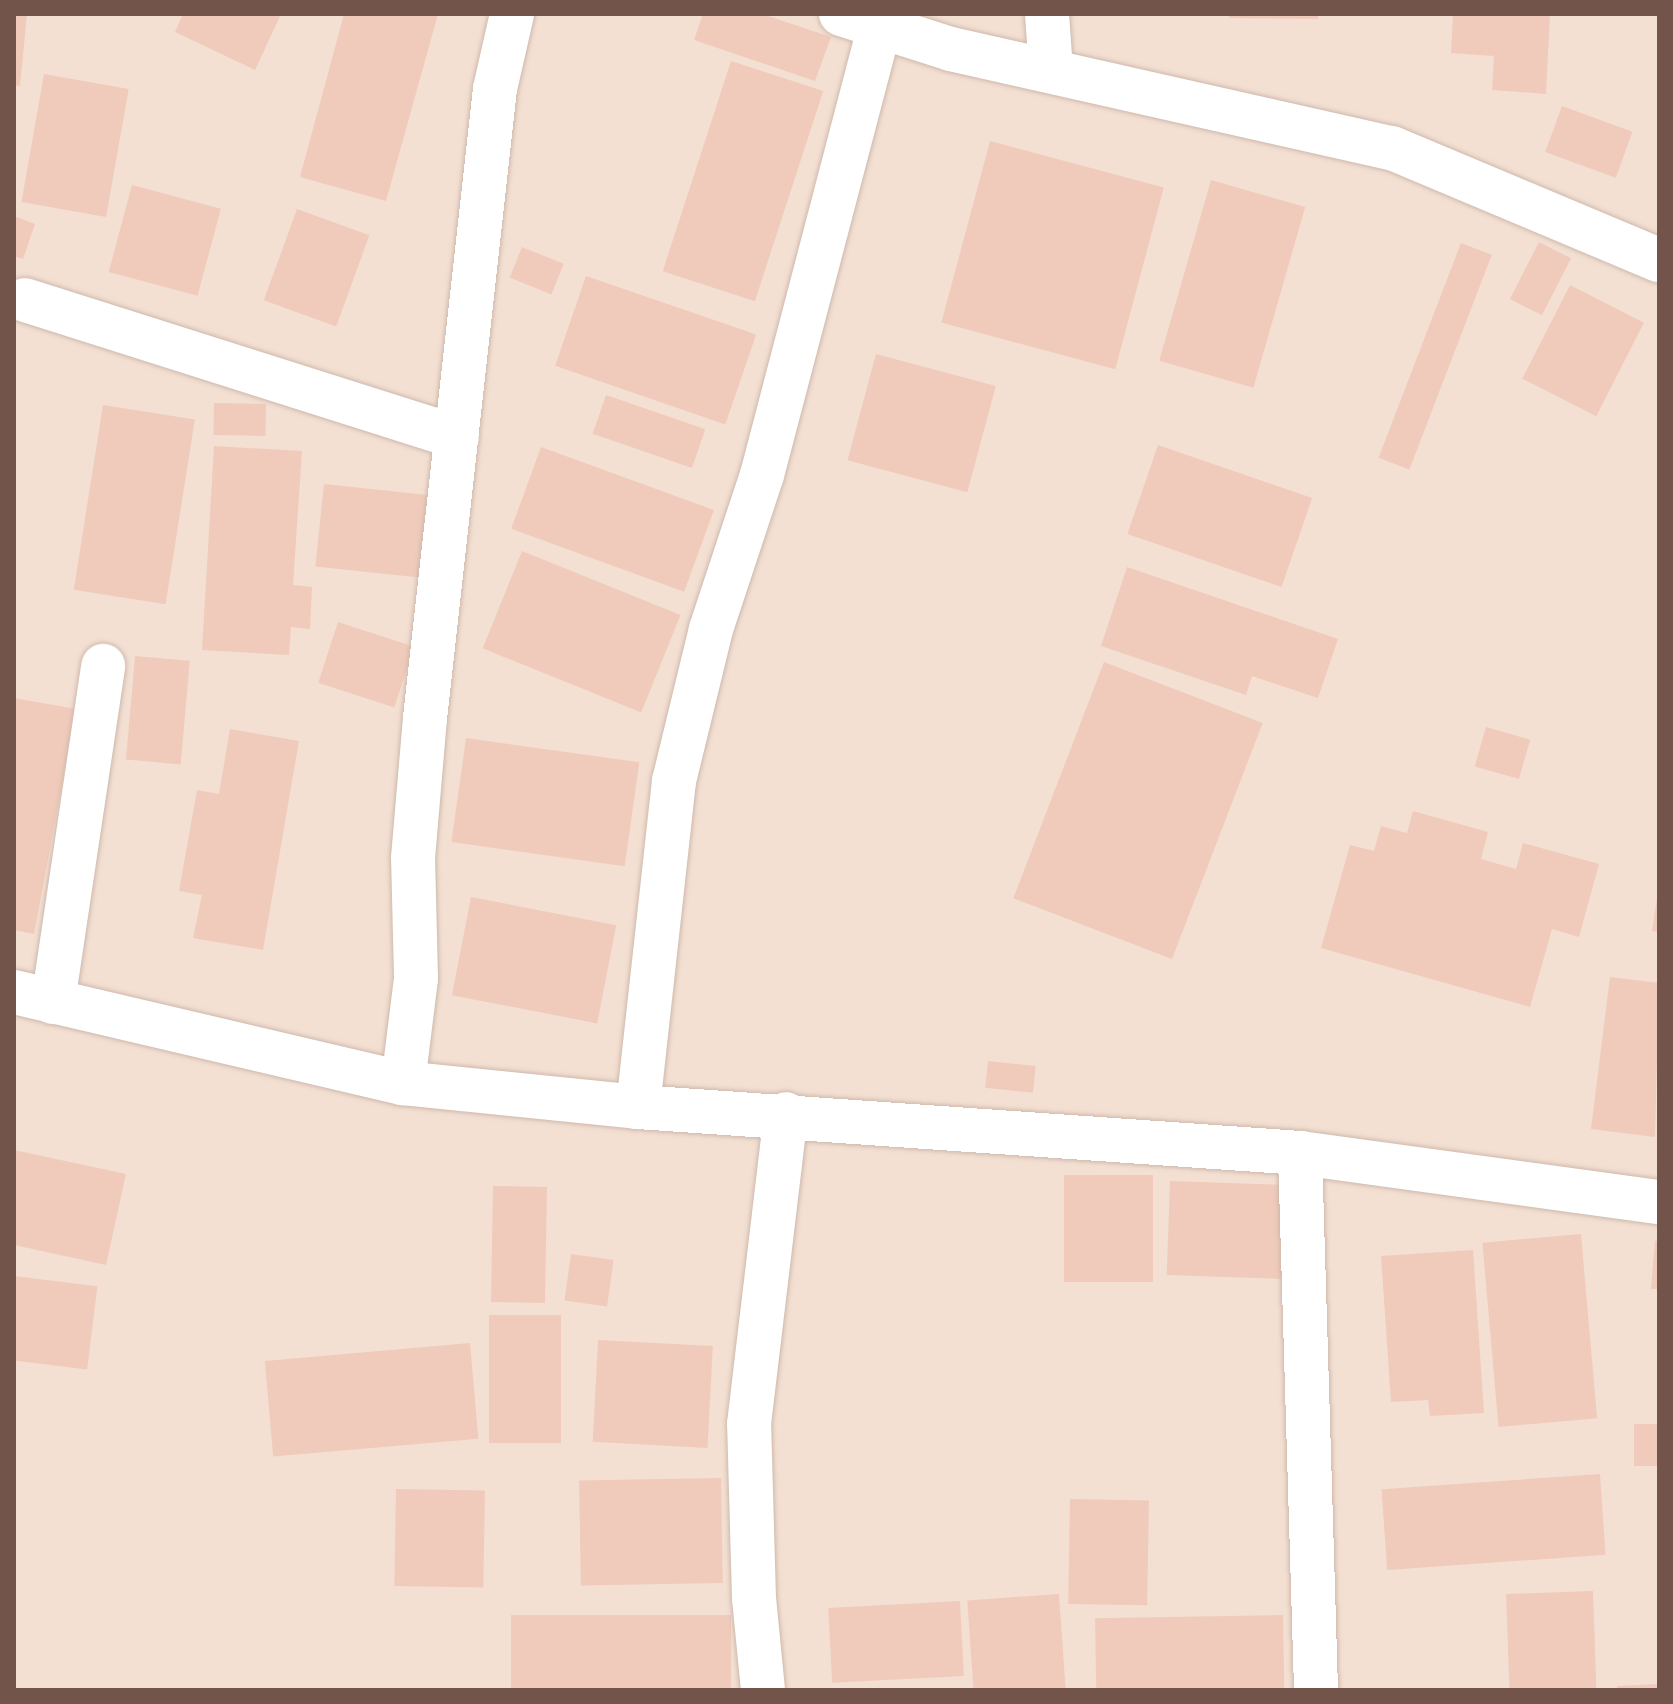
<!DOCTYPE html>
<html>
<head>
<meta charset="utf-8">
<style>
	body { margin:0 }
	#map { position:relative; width:1673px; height:1704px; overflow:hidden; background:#fbefe3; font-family:Manrope,sans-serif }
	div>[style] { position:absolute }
	.residential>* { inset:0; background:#f3e0d2; transform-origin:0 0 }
	.building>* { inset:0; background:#f0cbbb; transform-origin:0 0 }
	.roads { filter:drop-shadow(0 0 2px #ceb8ad) drop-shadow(0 0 2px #ceb8ad) }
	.street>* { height:44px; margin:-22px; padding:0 22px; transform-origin:22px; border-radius:22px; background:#fff }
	span { translate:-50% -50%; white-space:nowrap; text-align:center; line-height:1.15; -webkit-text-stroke:6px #fef4e9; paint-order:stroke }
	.frame { position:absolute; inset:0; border:16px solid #72544a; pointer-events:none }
</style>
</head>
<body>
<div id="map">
	<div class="residential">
		<i style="left:14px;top:14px;width:1645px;height:1676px"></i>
	</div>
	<div class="building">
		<i style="clip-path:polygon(14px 14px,27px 14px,20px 86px,14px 85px)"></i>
		<i style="clip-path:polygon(183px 14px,281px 14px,255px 70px,175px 32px)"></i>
		<i style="clip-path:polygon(344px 14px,438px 14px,386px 201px,300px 177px)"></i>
		<i style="clip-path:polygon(703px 14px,762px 14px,831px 37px,815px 81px,694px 40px)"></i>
		<i style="clip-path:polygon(1229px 14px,1318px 14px,1318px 19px,1229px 18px)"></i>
		<i style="clip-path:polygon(1453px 14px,1550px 14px,1546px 94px,1492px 90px,1494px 56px,1451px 53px)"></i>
		<i style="left:731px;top:61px;width:97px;height:221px;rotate:18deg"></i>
		<i style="left:44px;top:74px;width:86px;height:130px;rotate:10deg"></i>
		<i style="left:1562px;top:106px;width:75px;height:49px;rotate:20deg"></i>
		<i style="left:990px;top:141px;width:180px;height:188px;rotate:15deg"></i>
		<i style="left:1211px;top:180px;width:98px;height:188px;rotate:16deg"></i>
		<i style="left:132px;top:185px;width:92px;height:90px;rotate:15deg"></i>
		<i style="left:297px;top:209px;width:77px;height:97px;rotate:20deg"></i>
		<i style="clip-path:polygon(14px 216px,35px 224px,23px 259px,14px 256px)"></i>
		<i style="left:1539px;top:242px;width:36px;height:64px;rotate:27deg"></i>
		<i style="left:1461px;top:243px;width:33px;height:230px;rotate:21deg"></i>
		<i style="left:522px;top:247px;width:45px;height:33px;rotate:22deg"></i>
		<i style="left:586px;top:276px;width:180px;height:95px;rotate:19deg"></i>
		<i style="left:1570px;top:285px;width:83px;height:105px;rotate:27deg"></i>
		<i style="left:876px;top:354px;width:124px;height:110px;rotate:15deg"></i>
		<i style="left:606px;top:395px;width:105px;height:41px;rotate:19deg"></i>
		<i style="left:214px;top:403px;width:52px;height:32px;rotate:1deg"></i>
		<i style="left:103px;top:405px;width:93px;height:187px;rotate:9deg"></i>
		<i style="left:1158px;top:445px;width:163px;height:94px;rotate:19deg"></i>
		<i style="clip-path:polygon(214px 446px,302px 451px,293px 585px,312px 587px,310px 629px,291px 627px,289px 655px,202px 650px)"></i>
		<i style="left:541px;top:447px;width:184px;height:87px;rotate:20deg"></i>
		<i style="left:324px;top:484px;width:109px;height:83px;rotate:6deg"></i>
		<i style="left:522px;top:551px;width:171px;height:105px;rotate:22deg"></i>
		<i style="clip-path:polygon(1127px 567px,1338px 639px,1318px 698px,1252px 676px,1246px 695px,1101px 646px)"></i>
		<i style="left:338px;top:622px;width:80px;height:64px;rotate:18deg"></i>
		<i style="left:135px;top:656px;width:55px;height:104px;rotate:5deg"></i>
		<i style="left:1104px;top:662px;width:170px;height:253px;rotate:21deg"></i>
		<i style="clip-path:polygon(14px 698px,76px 709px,34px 934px,14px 930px)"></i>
		<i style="left:1486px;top:727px;width:46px;height:41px;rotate:16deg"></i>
		<i style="clip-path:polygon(230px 729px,299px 741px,263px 950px,193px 938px,202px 895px,179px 891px,197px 790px,219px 794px)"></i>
		<i style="left:466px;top:738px;width:175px;height:105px;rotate:8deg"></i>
		<i style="clip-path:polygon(1413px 811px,1488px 832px,1481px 859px,1516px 869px,1523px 843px,1599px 864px,1579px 937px,1552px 929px,1530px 1007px,1321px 948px,1350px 845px,1374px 851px,1381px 826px,1407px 833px)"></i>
		<i style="left:471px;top:897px;width:148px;height:100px;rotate:11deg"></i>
		<i style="clip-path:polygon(1657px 898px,1659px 898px,1659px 932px,1652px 931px)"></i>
		<i style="clip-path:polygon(1610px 977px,1659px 983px,1655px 1137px,1591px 1129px)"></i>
		<i style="left:988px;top:1061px;width:48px;height:27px;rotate:6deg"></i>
		<i style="clip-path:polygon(14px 1150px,126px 1174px,106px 1265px,14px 1245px)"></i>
		<i style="left:1064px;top:1175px;width:89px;height:107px"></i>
		<i style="left:1170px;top:1181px;width:115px;height:94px;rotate:2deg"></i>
		<i style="left:493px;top:1186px;width:54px;height:116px;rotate:1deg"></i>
		<i style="left:1581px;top:1234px;width:185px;height:99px;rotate:85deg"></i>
		<i style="clip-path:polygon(1655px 1241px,1659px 1241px,1659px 1289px,1651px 1289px)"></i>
		<i style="clip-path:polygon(1473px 1250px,1484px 1413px,1430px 1416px,1428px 1400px,1391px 1402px,1381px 1256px)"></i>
		<i style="left:571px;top:1254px;width:43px;height:47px;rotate:8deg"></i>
		<i style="left:14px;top:1276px;width:84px;height:84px;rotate:7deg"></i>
		<i style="left:489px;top:1315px;width:72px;height:128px"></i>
		<i style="left:598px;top:1340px;width:115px;height:102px;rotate:3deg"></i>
		<i style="left:470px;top:1343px;width:96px;height:206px;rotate:85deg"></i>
		<i style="left:1659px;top:1424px;width:42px;height:25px;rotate:90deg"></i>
		<i style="left:1600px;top:1474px;width:81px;height:219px;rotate:86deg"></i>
		<i style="left:721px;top:1478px;width:105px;height:142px;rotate:89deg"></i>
		<i style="left:396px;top:1489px;width:89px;height:97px;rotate:1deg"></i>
		<i style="left:1070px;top:1499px;width:79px;height:105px;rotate:1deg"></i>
		<i style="left:1593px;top:1591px;width:99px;height:87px;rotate:88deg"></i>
		<i style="left:1059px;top:1594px;width:96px;height:92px;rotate:86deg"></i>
		<i style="left:960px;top:1601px;width:75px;height:132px;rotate:87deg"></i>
		<i style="left:511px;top:1615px;width:220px;height:75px"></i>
		<i style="left:1283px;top:1615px;width:75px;height:188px;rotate:89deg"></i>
		<i style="clip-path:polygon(1659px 1684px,1659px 1690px,1617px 1690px,1617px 1686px)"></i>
	</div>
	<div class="roads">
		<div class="street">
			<i style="left:841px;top:14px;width:115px;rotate:17.7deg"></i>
			<i style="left:951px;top:49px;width:452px;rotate:12.7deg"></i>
			<i style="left:1392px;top:148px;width:290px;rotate:22.8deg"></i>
			<i style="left:1047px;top:14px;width:57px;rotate:86deg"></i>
			<i style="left:25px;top:300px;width:453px;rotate:17.6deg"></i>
			<i style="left:14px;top:992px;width:400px;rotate:13.2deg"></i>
			<i style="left:403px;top:1083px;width:236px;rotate:5.8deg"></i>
			<i style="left:638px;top:1107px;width:664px;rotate:3.97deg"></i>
			<i style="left:1300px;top:1153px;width:362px;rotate:7.8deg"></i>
			<i style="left:53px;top:1002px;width:340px;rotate:-81.5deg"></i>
			<i style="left:403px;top:1083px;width:106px;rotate:-82.9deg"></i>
			<i style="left:416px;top:978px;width:120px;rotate:-91.4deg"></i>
			<i style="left:413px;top:858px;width:141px;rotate:-85.1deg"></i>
			<i style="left:425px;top:718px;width:633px;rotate:-83.65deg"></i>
			<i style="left:495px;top:89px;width:77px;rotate:-77.2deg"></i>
			<i style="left:638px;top:1107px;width:328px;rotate:-83.7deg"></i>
			<i style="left:674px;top:781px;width:156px;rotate:-76.3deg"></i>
			<i style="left:711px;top:629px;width:162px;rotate:-71.7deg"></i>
			<i style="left:762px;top:475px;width:465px;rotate:-75.3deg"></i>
			<i style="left:1300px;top:1153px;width:537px;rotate:88.29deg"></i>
			<i style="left:763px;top:1690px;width:91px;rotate:-95.6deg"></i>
			<i style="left:754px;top:1599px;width:175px;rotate:-91.6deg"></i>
			<i style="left:749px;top:1424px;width:312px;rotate:-83.2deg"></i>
		</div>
	</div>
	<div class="frame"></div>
</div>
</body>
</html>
